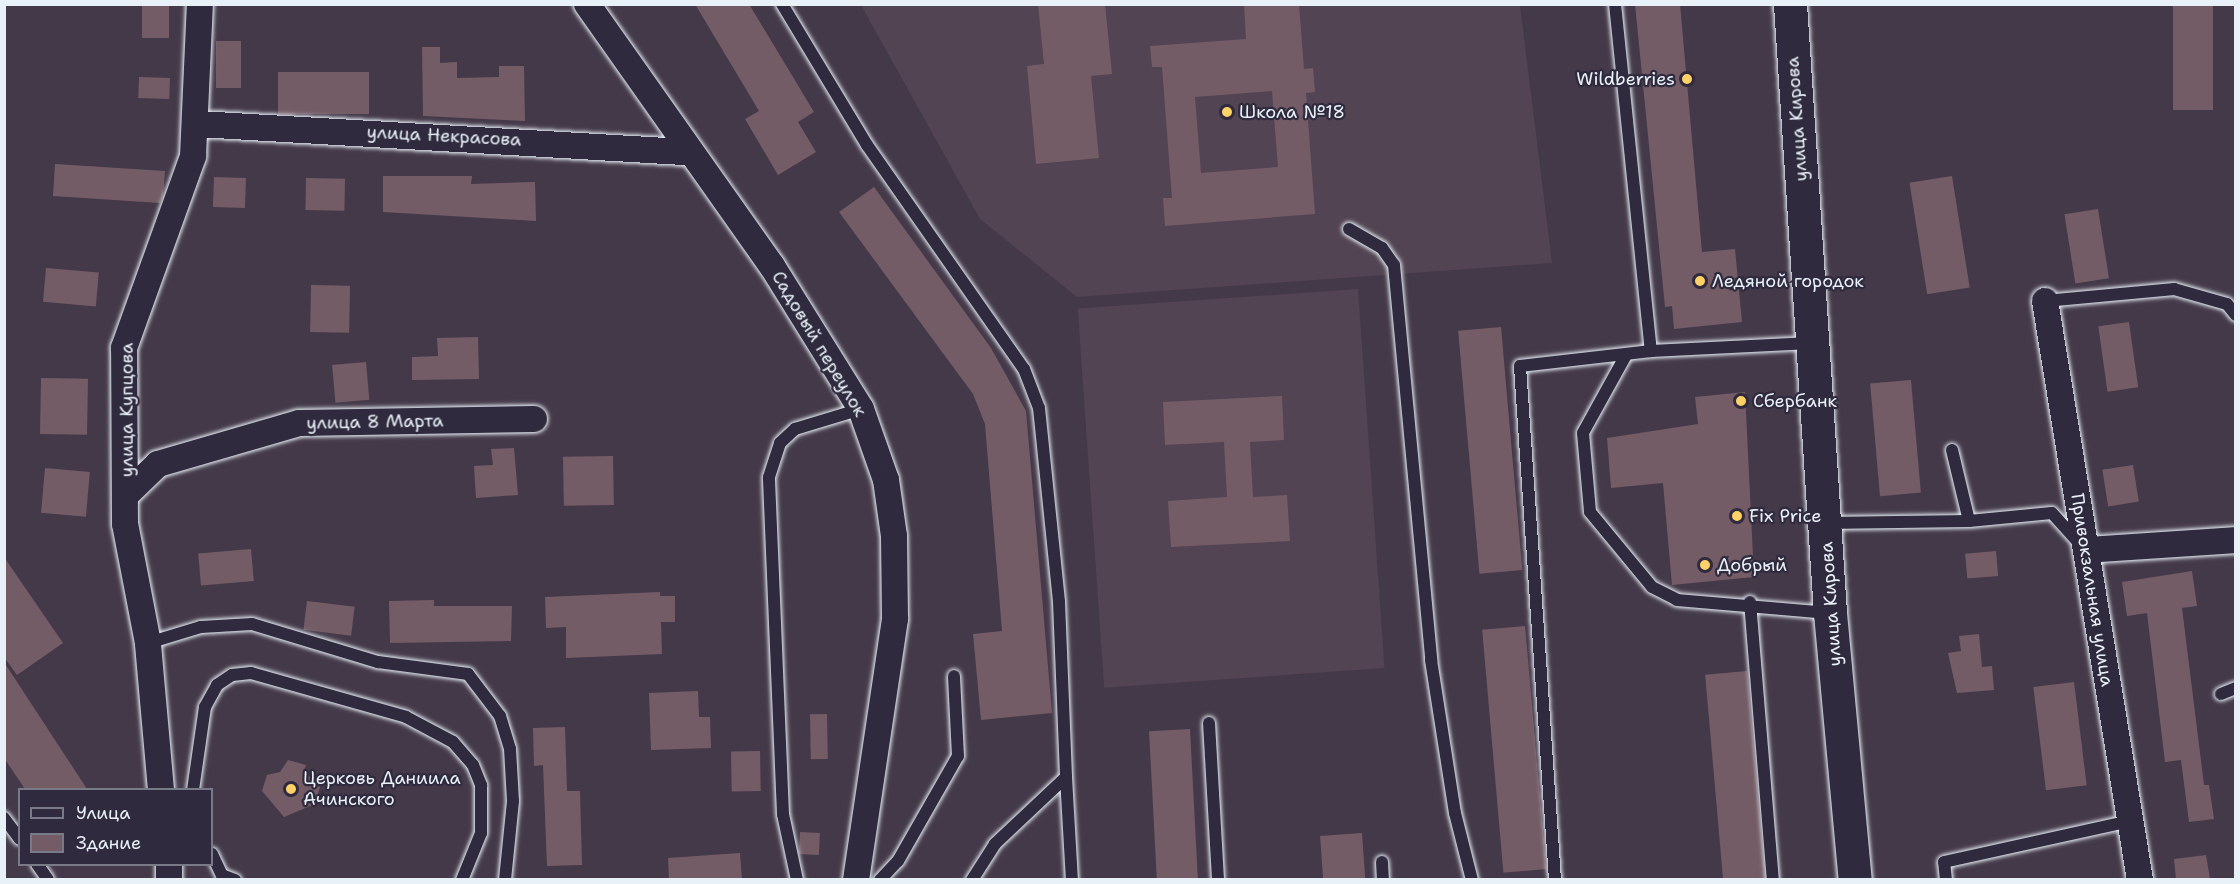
<!DOCTYPE html>
<html>
<head>
<meta charset="utf-8">
<style>
	body { margin:0 }
	#map { position:relative; width:2240px; height:884px; overflow:hidden; background:#443949; font-family:"Shantell Sans",sans-serif }
	div>[style] { position:absolute }
	.built>* { inset:0; background:#524452; transform-origin:0 0 }
	.building>* { inset:0; background:#745c66; transform-origin:0 0 }
	.roads { filter:drop-shadow(0 0 2px #e8f1f8) drop-shadow(0 0 2px #e8f1f8) }
	.lane>* { height:12px; margin:-6px; padding:0 6px; transform-origin:6px; border-radius:6px; background:#2f2a3d }
	.street>* { height:26px; margin:-13px; padding:0 13px; transform-origin:13px; border-radius:13px; background:#2f2a3d }
	.secondary>* { height:33px; margin:-16.5px; padding:0 16.5px; transform-origin:16.5px; border-radius:16.5px; background:#2f2a3d }
	.dots>* { width:16px; height:16px; translate:-50% -50%; box-sizing:border-box; border:3px solid #2f2a3d; border-radius:50% }
	span { translate:-50% -50%; white-space:nowrap; text-align:center; line-height:1.15; -webkit-text-stroke:4.5px #2f2a3d; paint-order:stroke }
	.poi-label { font-size:18px; color:#e8f1f8 }
	.right { translate:-100% -50%; text-align:right }
	.left { translate:0 -50%; text-align:left }
	.street-label { font-size:18px; color:#e8f1f8 }
	.frame { position:absolute; inset:0; border:6px solid #e8f1f8; pointer-events:none }
	.legend { position:absolute; left:18px; top:788px; width:195px; height:78px; box-sizing:border-box; background:#2f2a3d; border:2px solid #797a88; margin:0; padding:8px 10px; list-style:none; font-size:18px; color:#e8f1f8 }
	.legend li { display:flex; align-items:center; gap:12px; height:30px }
	.legend b { width:30px; border:2px solid #797a88 }
</style>
</head>
<body>
<div id="map">
	<div class="built">
		<i style="clip-path:polygon(861px 5px,1520px 5px,1552px 263px,1077px 297px,980px 219px)"></i>
		<i style="left:1358px;top:289px;width:380px;height:281px;rotate:86deg"></i>
	</div>
	<div class="building">
		<i style="left:142px;top:4px;width:27px;height:34px"></i>
		<i style="clip-path:polygon(695px 4px,749px 4px,814px 112px,798px 122px,816px 152px,778px 175px,745px 119px,759px 111px)"></i>
		<i style="clip-path:polygon(1038px 4px,1105px 4px,1112px 74px,1091px 76px,1099px 158px,1036px 164px,1027px 66px,1044px 64px)"></i>
		<i style="clip-path:polygon(evenodd,1244px 4px,1299px 4px,1304px 69px,1313px 68px,1315px 92px,1306px 93px,1315px 214px,1165px 226px,1163px 198px,1172px 198px,1162px 67px,1152px 67px,1150px 46px,1246px 39px,1244px 4px,1272px 91px,1278px 167px,1201px 173px,1195px 97px,1272px 91px)"></i>
		<i style="clip-path:polygon(1635px 4px,1680px 4px,1702px 252px,1735px 249px,1742px 322px,1674px 329px,1672px 306px,1665px 307px)"></i>
		<i style="left:2173px;top:4px;width:40px;height:106px"></i>
		<i style="left:216px;top:41px;width:25px;height:47px"></i>
		<i style="clip-path:polygon(422px 47px,440px 47px,440px 63px,457px 62px,457px 78px,499px 77px,499px 66px,524px 66px,525px 121px,423px 116px)"></i>
		<i style="left:278px;top:72px;width:91px;height:42px"></i>
		<i style="left:139px;top:77px;width:31px;height:21px;rotate:2deg"></i>
		<i style="clip-path:polygon(55px 164px,165px 171px,163px 196px,160px 203px,53px 196px)"></i>
		<i style="clip-path:polygon(383px 176px,472px 176px,471px 184px,535px 182px,536px 221px,383px 212px)"></i>
		<i style="left:1952px;top:176px;width:113px;height:43px;rotate:81deg"></i>
		<i style="left:214px;top:177px;width:32px;height:30px;rotate:2deg"></i>
		<i style="left:306px;top:178px;width:39px;height:32px;rotate:1deg"></i>
		<i style="clip-path:polygon(874px 187px,991px 348px,1026px 411px,1052px 713px,981px 720px,973px 634px,1002px 631px,985px 424px,973px 394px,839px 212px)"></i>
		<i style="left:2098px;top:209px;width:70px;height:34px;rotate:81deg"></i>
		<i style="left:46px;top:268px;width:53px;height:34px;rotate:5deg"></i>
		<i style="left:311px;top:285px;width:39px;height:47px;rotate:1deg"></i>
		<i style="left:2129px;top:322px;width:66px;height:31px;rotate:82deg"></i>
		<i style="left:1501px;top:327px;width:244px;height:43px;rotate:85deg"></i>
		<i style="clip-path:polygon(478px 337px,479px 379px,412px 380px,412px 357px,438px 356px,437px 338px)"></i>
		<i style="left:366px;top:362px;width:38px;height:34px;rotate:85deg"></i>
		<i style="left:41px;top:378px;width:47px;height:56px;rotate:1deg"></i>
		<i style="left:1911px;top:380px;width:113px;height:41px;rotate:85deg"></i>
		<i style="clip-path:polygon(1745px 392px,1754px 577px,1672px 585px,1663px 483px,1611px 488px,1607px 438px,1698px 424px,1695px 397px)"></i>
		<i style="clip-path:polygon(1282px 396px,1284px 440px,1250px 442px,1253px 497px,1287px 495px,1290px 541px,1171px 547px,1168px 501px,1227px 497px,1224px 442px,1165px 445px,1163px 402px)"></i>
		<i style="clip-path:polygon(514px 448px,518px 495px,476px 498px,474px 466px,493px 465px,491px 449px)"></i>
		<i style="left:613px;top:456px;width:49px;height:50px;rotate:89deg"></i>
		<i style="left:2133px;top:465px;width:37px;height:31px;rotate:81deg"></i>
		<i style="left:45px;top:468px;width:45px;height:45px;rotate:5deg"></i>
		<i style="left:251px;top:549px;width:32px;height:53px;rotate:85deg"></i>
		<i style="left:1996px;top:551px;width:25px;height:31px;rotate:85deg"></i>
		<i style="clip-path:polygon(4px 557px,63px 643px,17px 675px,4px 657px)"></i>
		<i style="clip-path:polygon(2192px 571px,2197px 606px,2182px 608px,2204px 785px,2209px 785px,2214px 819px,2189px 822px,2181px 760px,2165px 762px,2147px 613px,2127px 616px,2122px 582px)"></i>
		<i style="clip-path:polygon(660px 592px,660px 596px,675px 596px,675px 622px,661px 622px,662px 654px,566px 658px,566px 627px,546px 628px,545px 597px)"></i>
		<i style="clip-path:polygon(434px 600px,434px 606px,512px 606px,511px 641px,390px 643px,389px 601px)"></i>
		<i style="left:307px;top:601px;width:48px;height:29px;rotate:7deg"></i>
		<i style="left:1525px;top:626px;width:244px;height:43px;rotate:85deg"></i>
		<i style="clip-path:polygon(1979px 634px,1982px 667px,1992px 666px,1994px 690px,1957px 693px,1948px 653px,1961px 651px,1959px 636px)"></i>
		<i style="clip-path:polygon(4px 662px,87px 789px,25px 789px,4px 758px)"></i>
		<i style="left:1747px;top:671px;width:209px;height:42px;rotate:85deg"></i>
		<i style="left:2074px;top:682px;width:104px;height:41px;rotate:83deg"></i>
		<i style="clip-path:polygon(698px 691px,699px 717px,710px 717px,711px 748px,651px 750px,649px 693px)"></i>
		<i style="left:827px;top:714px;width:45px;height:17px;rotate:89deg"></i>
		<i style="clip-path:polygon(565px 727px,567px 791px,580px 791px,582px 865px,547px 866px,543px 765px,534px 766px,533px 728px)"></i>
		<i style="left:1190px;top:729px;width:150px;height:41px;rotate:87deg"></i>
		<i style="left:760px;top:751px;width:40px;height:29px;rotate:89deg"></i>
		<i style="clip-path:polygon(288px 760px,306px 765px,304px 771px,320px 787px,315px 804px,284px 817px,262px 791px,267px 775px,280px 772px)"></i>
		<i style="left:800px;top:832px;width:20px;height:22px;rotate:3deg"></i>
		<i style="left:1362px;top:833px;width:46px;height:42px;rotate:86deg"></i>
		<i style="clip-path:polygon(740px 853px,742px 879px,669px 879px,668px 858px)"></i>
		<i style="clip-path:polygon(2206px 855px,2210px 879px,2176px 879px,2174px 859px)"></i>
	</div>
	<div class="roads">
		<div class="lane">
			<i style="left:782px;top:4px;width:165px;rotate:58.9deg"></i>
			<i style="left:867px;top:145px;width:274px;rotate:55deg"></i>
			<i style="left:1024px;top:369px;width:42px;rotate:69deg"></i>
			<i style="left:1039px;top:408px;width:195px;rotate:84.1deg"></i>
			<i style="left:1059px;top:602px;width:175px;rotate:87.7deg"></i>
			<i style="left:1066px;top:777px;width:98px;rotate:136.7deg"></i>
			<i style="left:995px;top:844px;width:43px;rotate:122.6deg"></i>
			<i style="left:1615px;top:4px;width:349px;rotate:84.1deg"></i>
			<i style="left:1349px;top:229px;width:38px;rotate:30deg"></i>
			<i style="left:1382px;top:248px;width:21px;rotate:55deg"></i>
			<i style="left:1394px;top:265px;width:397px;rotate:84.6deg"></i>
			<i style="left:1431px;top:660px;width:155px;rotate:81.1deg"></i>
			<i style="left:1455px;top:813px;width:69px;rotate:75.8deg"></i>
			<i style="left:2045px;top:301px;width:130px;rotate:-5.3deg"></i>
			<i style="left:2174px;top:289px;width:55px;rotate:15.8deg"></i>
			<i style="left:2227px;top:304px;width:14px;rotate:51deg"></i>
			<i style="left:1626px;top:355px;width:89px;rotate:118.9deg"></i>
			<i style="left:1583px;top:433px;width:79px;rotate:84.9deg"></i>
			<i style="left:1590px;top:512px;width:97px;rotate:50.4deg"></i>
			<i style="left:1652px;top:587px;width:28px;rotate:27deg"></i>
			<i style="left:1677px;top:600px;width:152px;rotate:4.9deg"></i>
			<i style="left:1952px;top:450px;width:73px;rotate:76.5deg"></i>
			<i style="left:1826px;top:523px;width:143px;rotate:-0.8deg"></i>
			<i style="left:1969px;top:521px;width:83px;rotate:-5.5deg"></i>
			<i style="left:2052px;top:513px;width:40px;rotate:48deg"></i>
			<i style="left:1750px;top:602px;width:279px;rotate:85.3deg"></i>
			<i style="left:148px;top:643px;width:55px;rotate:-16.8deg"></i>
			<i style="left:201px;top:627px;width:51px;rotate:-3.4deg"></i>
			<i style="left:252px;top:624px;width:132px;rotate:16.8deg"></i>
			<i style="left:378px;top:662px;width:91px;rotate:7.6deg"></i>
			<i style="left:468px;top:674px;width:53px;rotate:52.7deg"></i>
			<i style="left:500px;top:716px;width:34px;rotate:73deg"></i>
			<i style="left:510px;top:749px;width:52px;rotate:86.7deg"></i>
			<i style="left:513px;top:801px;width:79px;rotate:95.8deg"></i>
			<i style="left:2221px;top:694px;width:16px;rotate:-22deg"></i>
			<i style="left:1209px;top:723px;width:157px;rotate:86.7deg"></i>
			<i style="left:1066px;top:777px;width:103px;rotate:86.7deg"></i>
			<i style="left:193px;top:790px;width:84px;rotate:-81.8deg"></i>
			<i style="left:205px;top:707px;width:25px;rotate:-61deg"></i>
			<i style="left:217px;top:685px;width:18px;rotate:-34deg"></i>
			<i style="left:232px;top:675px;width:19px;rotate:-6deg"></i>
			<i style="left:251px;top:673px;width:161px;rotate:15.8deg"></i>
			<i style="left:406px;top:717px;width:53px;rotate:28deg"></i>
			<i style="left:453px;top:742px;width:30px;rotate:49deg"></i>
			<i style="left:473px;top:765px;width:22px;rotate:68deg"></i>
			<i style="left:481px;top:785px;width:48px;rotate:90deg"></i>
			<i style="left:481px;top:833px;width:51px;rotate:112deg"></i>
			<i style="left:4px;top:818px;width:26px;rotate:53deg"></i>
			<i style="left:212px;top:854px;width:23px;rotate:65deg"></i>
			<i style="left:222px;top:875px;width:14px;rotate:21deg"></i>
			<i style="left:1382px;top:862px;width:18px;rotate:87deg"></i>
			<i style="left:37px;top:864px;width:19px;rotate:55deg"></i>
			<i style="left:797px;top:880px;width:67px;rotate:-102deg"></i>
			<i style="left:783px;top:814px;width:337px;rotate:-92.4deg"></i>
			<i style="left:769px;top:477px;width:36px;rotate:-72deg"></i>
			<i style="left:780px;top:443px;width:21px;rotate:-43deg"></i>
			<i style="left:795px;top:429px;width:69px;rotate:-16.9deg"></i>
			<i style="left:880px;top:880px;width:26px;rotate:-47deg"></i>
			<i style="left:898px;top:861px;width:121px;rotate:-60.3deg"></i>
			<i style="left:958px;top:756px;width:80px;rotate:-92.9deg"></i>
			<i style="left:1555px;top:880px;width:515px;rotate:-93.9deg"></i>
			<i style="left:1520px;top:366px;width:132px;rotate:-6.5deg"></i>
			<i style="left:1651px;top:351px;width:160px;rotate:-2.9deg"></i>
			<i style="left:1946px;top:880px;width:18px;rotate:-96deg"></i>
			<i style="left:1944px;top:862px;width:190px;rotate:-12.4deg"></i>
		</div>
		<div class="street">
			<i style="left:587px;top:4px;width:321px;rotate:54.8deg"></i>
			<i style="left:772px;top:266px;width:168px;rotate:58.1deg"></i>
			<i style="left:861px;top:409px;width:75px;rotate:70.6deg"></i>
			<i style="left:886px;top:480px;width:57px;rotate:81.9deg"></i>
			<i style="left:894px;top:536px;width:83px;rotate:89.3deg"></i>
			<i style="left:895px;top:619px;width:264px;rotate:98.5deg"></i>
			<i style="left:198px;top:124px;width:492px;rotate:3.3deg"></i>
			<i style="left:2045px;top:301px;width:587px;rotate:80.68deg"></i>
			<i style="left:127px;top:494px;width:43px;rotate:-44.1deg"></i>
			<i style="left:158px;top:464px;width:147px;rotate:-16.2deg"></i>
			<i style="left:299px;top:423px;width:235px;rotate:-1deg"></i>
			<i style="left:2086px;top:550px;width:150px;rotate:-3.8deg"></i>
			<i style="left:161px;top:790px;width:148px;rotate:-95.1deg"></i>
			<i style="left:148px;top:643px;width:121px;rotate:-100.9deg"></i>
			<i style="left:125px;top:524px;width:176px;rotate:-90.3deg"></i>
			<i style="left:124px;top:348px;width:204px;rotate:-70.2deg"></i>
			<i style="left:193px;top:156px;width:152px;rotate:-87.4deg"></i>
			<i style="left:169px;top:880px;width:16px;rotate:-90deg"></i>
		</div>
		<div class="secondary">
			<i style="left:1790px;top:4px;width:610px;rotate:86.24deg"></i>
			<i style="left:1830px;top:613px;width:268px;rotate:84.7deg"></i>
		</div>
	</div>
	<div class="dots">
		<i style="left:1687px;top:79px;background:#ffd166"></i>
		<i style="left:1227px;top:112px;background:#ffd166"></i>
		<i style="left:1700px;top:281px;background:#ffd166"></i>
		<i style="left:1741px;top:401px;background:#ffd166"></i>
		<i style="left:1737px;top:516px;background:#ffd166"></i>
		<i style="left:1705px;top:565px;background:#ffd166"></i>
		<i style="left:291px;top:789px;background:#ffd166"></i>
	</div>
	<div class="poi-label">
		<span class="right" style="left:1675px;top:79px">Wildberries</span>
		<span class="left" style="left:1239px;top:112px">Школа №18</span>
		<span class="left" style="left:1712px;top:281px">Ледяной городок</span>
		<span class="left" style="left:1753px;top:401px">Сбербанк</span>
		<span class="left" style="left:1749px;top:516px">Fix Price</span>
		<span class="left" style="left:1717px;top:565px">Добрый</span>
		<span class="left" style="left:303px;top:789px">Церковь Даниила<br>Ачинского</span>
	</div>
	<div class="street-label">
		<span style="left:1797px;top:119px;rotate:-94deg">улица Кирова</span>
		<span style="left:444px;top:136px;rotate:3deg">улица Некрасова</span>
		<span style="left:819px;top:344px;rotate:59deg">Садовый переулок</span>
		<span style="left:127px;top:410px;rotate:-90deg">улица Купцова</span>
		<span style="left:375px;top:422px;rotate:-1deg">улица 8 Марта</span>
		<span style="left:2092px;top:590px;rotate:81deg">Привокзальная улица</span>
		<span style="left:1831px;top:604px;rotate:-94deg">улица Кирова</span>
	</div>
	<div class="frame"></div>
	<ul class="legend">
	<li><b style="height:8px;background:#2f2a3d"></b>Улица</li>
	<li><b style="height:16px;background:#745c66"></b>Здание</li>
	</ul>
</div>
</body>
</html>
